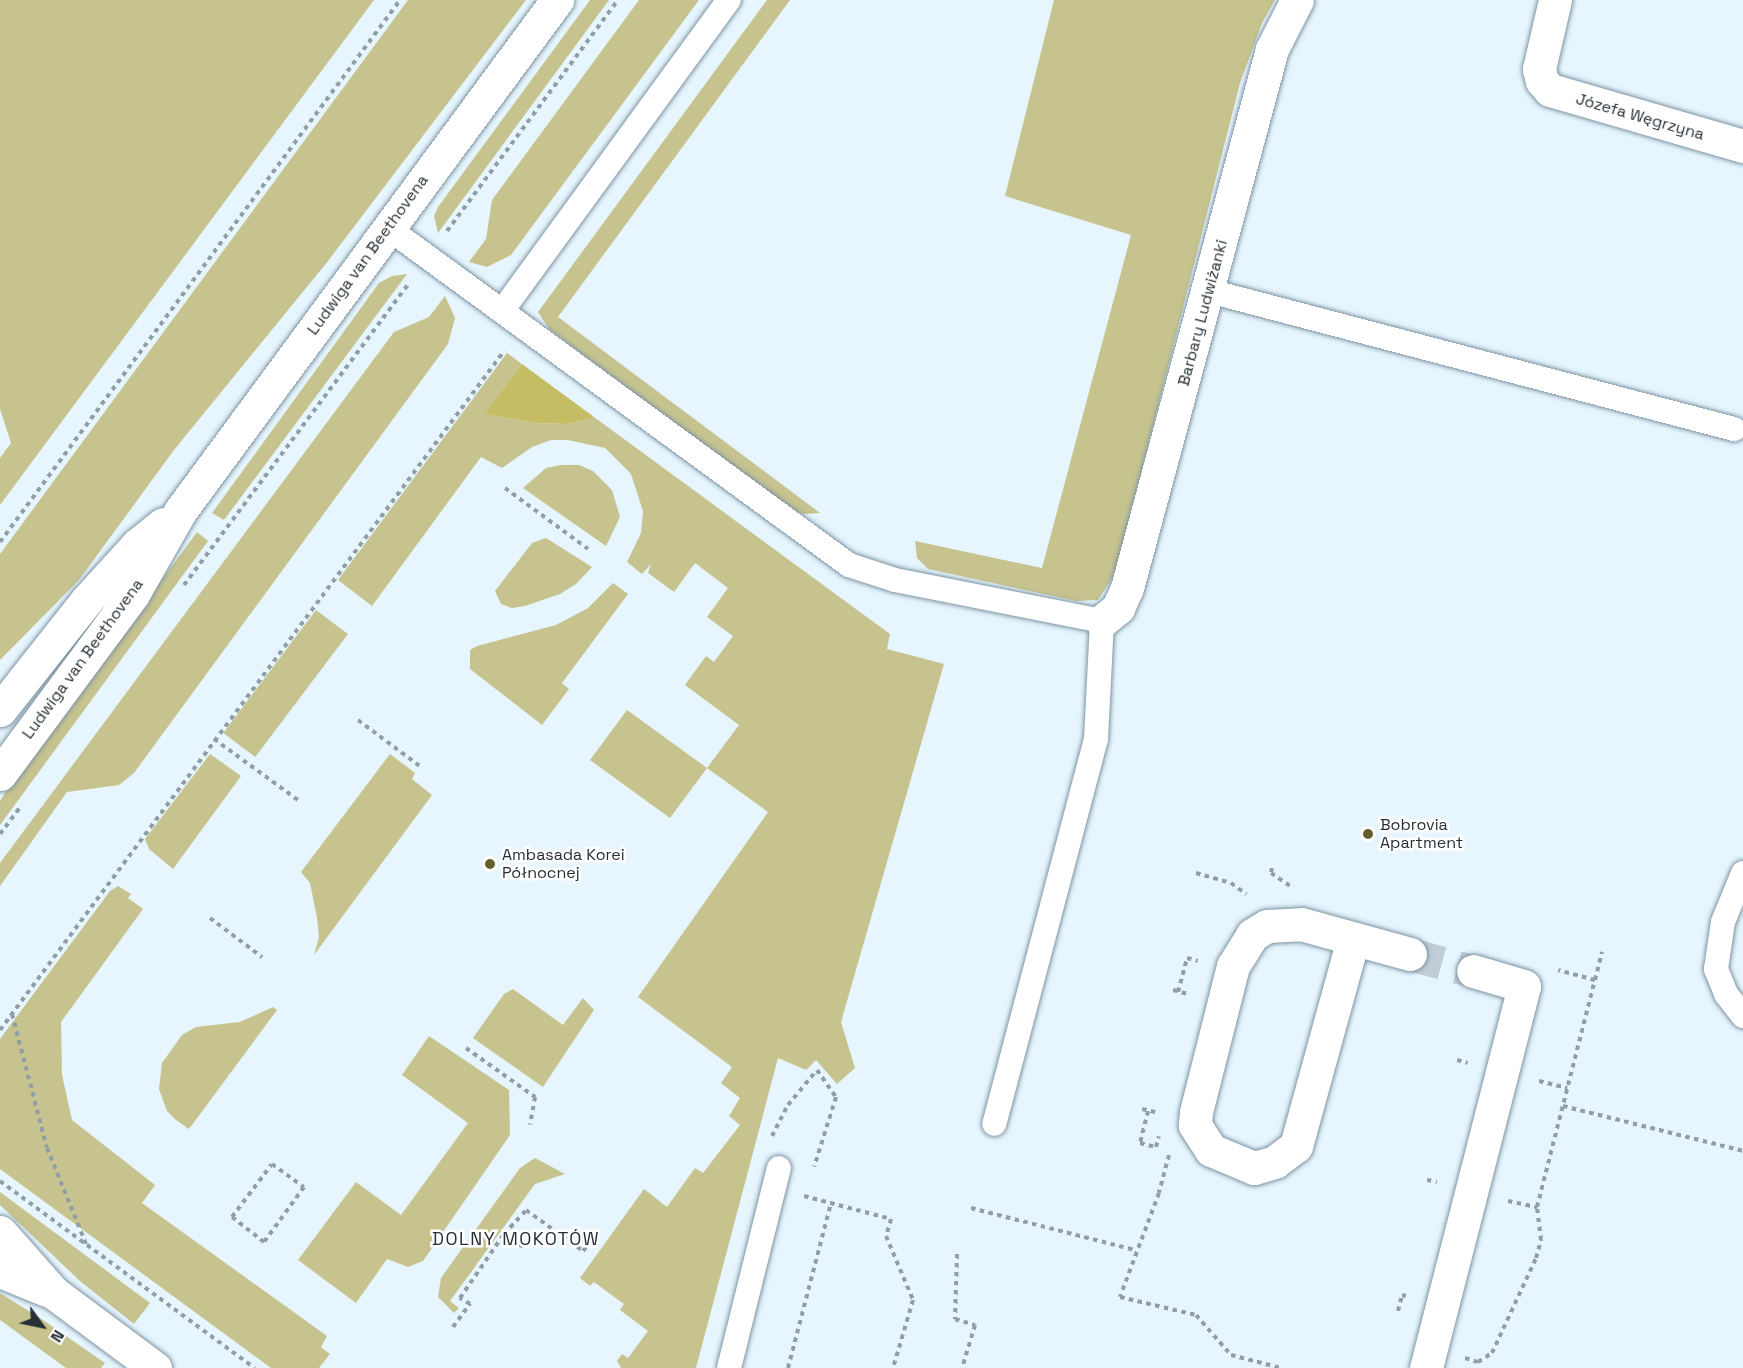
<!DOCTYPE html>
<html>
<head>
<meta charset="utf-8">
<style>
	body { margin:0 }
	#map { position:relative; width:1743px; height:1368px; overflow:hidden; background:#e6f5fe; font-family:"Space Grotesk",sans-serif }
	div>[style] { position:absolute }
	.green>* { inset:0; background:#c6c38f; transform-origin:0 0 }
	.forest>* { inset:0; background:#c4bd63 }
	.minor-tunnel>* { height:33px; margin-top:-16.5px; transform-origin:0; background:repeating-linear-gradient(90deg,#c0cdd6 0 33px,transparent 0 49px) }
	.path>* { height:4px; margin-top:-2px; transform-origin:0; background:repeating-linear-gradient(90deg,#919ea5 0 4.5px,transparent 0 9px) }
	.roads { filter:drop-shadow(0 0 2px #7e94a3) drop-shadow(0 0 2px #7e94a3) }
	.service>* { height:24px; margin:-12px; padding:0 12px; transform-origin:12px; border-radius:12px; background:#fff }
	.minor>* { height:33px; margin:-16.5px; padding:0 16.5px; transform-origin:16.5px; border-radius:16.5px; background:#fff }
	.dots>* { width:16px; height:16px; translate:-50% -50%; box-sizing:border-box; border:3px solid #fff; border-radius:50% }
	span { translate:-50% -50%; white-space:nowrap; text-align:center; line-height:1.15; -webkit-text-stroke:5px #fff; paint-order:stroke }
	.street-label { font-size:16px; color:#262f35 }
	.poi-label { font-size:16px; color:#262f35 }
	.left { translate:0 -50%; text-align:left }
	.neighbourhood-label { font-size:18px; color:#262f35; letter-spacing:1.5px }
	.north { position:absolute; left:12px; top:1296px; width:60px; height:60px; -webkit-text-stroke:4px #fff; paint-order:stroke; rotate:123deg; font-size:16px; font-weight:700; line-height:24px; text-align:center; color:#262f35 }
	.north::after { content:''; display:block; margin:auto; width:21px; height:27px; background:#262f35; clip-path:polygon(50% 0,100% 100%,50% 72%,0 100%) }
</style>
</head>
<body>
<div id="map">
	<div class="green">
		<i style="clip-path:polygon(0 0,374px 0,0 505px,0 458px,11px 443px,0 409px)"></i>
		<i style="clip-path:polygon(408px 0,526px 0,328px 261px,174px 450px,79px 580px,0 660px,0 554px)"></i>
		<i style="clip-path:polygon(590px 0,609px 0,438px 233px,434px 216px,438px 207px)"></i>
		<i style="clip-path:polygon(639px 0,699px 0,511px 255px,487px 267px,469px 262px,486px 239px,492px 200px)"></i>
		<i style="clip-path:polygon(767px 0,790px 0,558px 317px,820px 513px,804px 514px,783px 506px,549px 329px,538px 312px)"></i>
		<i style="clip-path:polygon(1054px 0,1275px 0,1262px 23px,1240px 83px,1116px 572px,1098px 600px,1076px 601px,928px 569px,917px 558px,915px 541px,1042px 568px,1131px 235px,1005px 196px)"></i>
		<i style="clip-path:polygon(407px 274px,224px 520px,212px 513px,379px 283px,392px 276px)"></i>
		<i style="clip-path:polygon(445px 296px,455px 318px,448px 344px,134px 773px,119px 785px,67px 792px,0 886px,0 863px,394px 332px,429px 317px)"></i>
		<i style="clip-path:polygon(507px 353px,522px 364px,486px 414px,536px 423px,568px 424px,594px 417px,890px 634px,887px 649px,944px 664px,841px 1022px,855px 1068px,837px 1084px,816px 1060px,806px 1070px,778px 1058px,696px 1368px,621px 1368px,617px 1361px,622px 1354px,628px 1358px,648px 1331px,620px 1310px,624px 1304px,594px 1282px,590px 1286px,580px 1278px,644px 1189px,667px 1207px,695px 1168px,703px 1173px,740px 1125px,729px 1116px,740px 1098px,721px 1083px,732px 1067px,638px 997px,768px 812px,707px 768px,670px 818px,590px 760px,627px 710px,707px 768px,739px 725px,685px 685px,706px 656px,714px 662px,733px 636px,707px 617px,728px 588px,695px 563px,674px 592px,648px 573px,651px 564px,642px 574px,627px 562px,641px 533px,643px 511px,631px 474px,605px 448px,568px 440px,551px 440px,532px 447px,502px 468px,481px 457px,372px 606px,338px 580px)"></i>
		<i style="clip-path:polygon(561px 465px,579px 465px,593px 471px,612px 490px,620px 517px,606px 546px,523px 488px,546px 468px)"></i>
		<i style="clip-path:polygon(197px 532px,208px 541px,0 825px,0 801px,7px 790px)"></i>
		<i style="clip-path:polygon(546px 538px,592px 567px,576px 584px,560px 594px,525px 606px,512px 608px,501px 604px,495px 591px,532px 543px)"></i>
		<i style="clip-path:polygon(613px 583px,628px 594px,562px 683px,569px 689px,542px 725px,470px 669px,470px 650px,477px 646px,556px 625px,588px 608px)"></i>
		<i style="left:316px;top:610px;width:40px;height:154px;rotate:37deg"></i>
		<i style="clip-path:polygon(210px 754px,241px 776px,173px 869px,149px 849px,145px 839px)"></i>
		<i style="clip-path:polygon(390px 754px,415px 773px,412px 779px,432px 795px,314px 955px,319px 937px,317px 918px,310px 883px,301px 872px)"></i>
		<i style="clip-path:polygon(118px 886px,131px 894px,128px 898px,143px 909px,61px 1022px,62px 1075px,72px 1120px,155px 1185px,142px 1203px,327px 1336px,321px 1347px,330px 1354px,319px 1368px,271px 1368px,0 1169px,0 1039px,110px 891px)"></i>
		<i style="clip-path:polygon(513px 989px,563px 1025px,583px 998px,594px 1010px,543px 1087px,473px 1038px,504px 994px)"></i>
		<i style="clip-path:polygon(273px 1007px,277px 1010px,189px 1129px,176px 1120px,167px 1111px,159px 1089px,162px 1063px,182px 1035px,196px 1027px,240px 1022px)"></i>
		<i style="clip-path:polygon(429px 1036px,509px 1090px,510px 1135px,423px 1261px,408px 1267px,387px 1259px,356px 1303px,298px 1260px,356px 1182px,401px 1215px,468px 1123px,402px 1075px)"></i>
		<i style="clip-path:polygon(535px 1158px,565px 1174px,535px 1184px,450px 1301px,459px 1308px,454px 1313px,438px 1297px,441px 1278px,520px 1168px)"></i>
		<i style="clip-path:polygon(0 1192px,150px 1303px,134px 1324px,81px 1282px,0 1205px)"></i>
		<i style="clip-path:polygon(0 1293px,40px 1318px,105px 1363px,101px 1368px,66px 1368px,0 1320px)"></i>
	</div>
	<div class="forest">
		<i style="clip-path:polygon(522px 364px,594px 417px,568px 424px,536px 423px,485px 414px)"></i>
	</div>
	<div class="minor-tunnel">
		<i style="left:1410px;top:954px;width:65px;rotate:15.1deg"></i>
	</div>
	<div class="path">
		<i style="left:447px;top:231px;width:287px;rotate:-53.5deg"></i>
		<i style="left:505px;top:488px;width:103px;rotate:36.3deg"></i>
		<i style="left:0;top:542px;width:674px;rotate:-53.57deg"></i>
		<i style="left:184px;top:585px;width:377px;rotate:-53.3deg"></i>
		<i style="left:358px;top:720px;width:79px;rotate:36.7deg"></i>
		<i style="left:214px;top:739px;width:104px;rotate:36deg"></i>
		<i style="left:0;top:834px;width:35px;rotate:-53deg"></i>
		<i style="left:1272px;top:868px;width:5px;rotate:101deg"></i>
		<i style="left:1271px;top:873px;width:23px;rotate:34deg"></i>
		<i style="left:1196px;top:873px;width:36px;rotate:16deg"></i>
		<i style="left:1231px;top:883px;width:19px;rotate:36deg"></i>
		<i style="left:210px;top:918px;width:65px;rotate:36.9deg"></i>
		<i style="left:1595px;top:980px;width:29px;rotate:-76deg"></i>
		<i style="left:1173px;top:990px;width:16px;rotate:15deg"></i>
		<i style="left:1178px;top:992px;width:35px;rotate:-75deg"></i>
		<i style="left:1187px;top:958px;width:11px;rotate:15deg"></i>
		<i style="left:12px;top:1014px;width:138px;rotate:75.4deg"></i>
		<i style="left:47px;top:1148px;width:104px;rotate:67.9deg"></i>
		<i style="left:0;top:1030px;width:846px;rotate:-53.41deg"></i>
		<i style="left:466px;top:1048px;width:85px;rotate:35.4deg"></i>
		<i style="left:535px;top:1097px;width:28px;rotate:100deg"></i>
		<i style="left:1457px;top:1060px;width:11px;rotate:15deg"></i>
		<i style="left:1539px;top:1081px;width:29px;rotate:14deg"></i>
		<i style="left:1563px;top:1106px;width:186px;rotate:14deg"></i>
		<i style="left:1142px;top:1109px;width:17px;rotate:13deg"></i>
		<i style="left:1148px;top:1111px;width:33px;rotate:104deg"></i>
		<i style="left:1140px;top:1143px;width:16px;rotate:14deg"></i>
		<i style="left:1156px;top:1147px;width:11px;rotate:-75deg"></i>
		<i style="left:772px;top:1136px;width:35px;rotate:-63deg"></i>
		<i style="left:788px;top:1105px;width:45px;rotate:-50.4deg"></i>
		<i style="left:817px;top:1070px;width:33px;rotate:55deg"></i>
		<i style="left:836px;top:1097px;width:73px;rotate:107.4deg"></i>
		<i style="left:1169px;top:1155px;width:39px;rotate:105deg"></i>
		<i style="left:1159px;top:1193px;width:111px;rotate:110.6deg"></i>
		<i style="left:1120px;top:1297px;width:78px;rotate:13.3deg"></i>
		<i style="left:1196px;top:1315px;width:53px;rotate:48.8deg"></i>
		<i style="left:1231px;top:1355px;width:52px;rotate:14.6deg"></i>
		<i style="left:272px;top:1164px;width:39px;rotate:36deg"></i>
		<i style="left:304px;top:1187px;width:68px;rotate:126deg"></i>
		<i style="left:264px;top:1242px;width:41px;rotate:-142deg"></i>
		<i style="left:232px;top:1217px;width:66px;rotate:-53deg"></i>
		<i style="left:1427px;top:1180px;width:10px;rotate:11deg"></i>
		<i style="left:0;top:1181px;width:316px;rotate:36.3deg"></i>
		<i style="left:804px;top:1196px;width:90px;rotate:14.8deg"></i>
		<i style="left:891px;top:1219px;width:18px;rotate:106deg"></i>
		<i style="left:886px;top:1236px;width:69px;rotate:67.1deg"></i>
		<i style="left:913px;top:1300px;width:71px;rotate:106.4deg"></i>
		<i style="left:1508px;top:1201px;width:30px;rotate:12deg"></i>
		<i style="left:971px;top:1208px;width:169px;rotate:14.4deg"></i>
		<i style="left:504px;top:1234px;width:33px;rotate:-47deg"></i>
		<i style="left:526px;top:1210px;width:70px;rotate:35.7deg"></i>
		<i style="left:583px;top:1251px;width:21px;rotate:-51deg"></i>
		<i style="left:957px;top:1254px;width:65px;rotate:91.8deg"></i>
		<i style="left:955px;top:1319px;width:21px;rotate:17deg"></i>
		<i style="left:975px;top:1325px;width:45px;rotate:106.8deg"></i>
		<i style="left:1398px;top:1311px;width:16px;rotate:-76deg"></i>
		<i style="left:1402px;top:1295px;width:4px;rotate:14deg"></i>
		<i style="left:453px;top:1327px;width:29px;rotate:-54deg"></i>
		<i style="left:470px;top:1304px;width:12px;rotate:-149deg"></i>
		<i style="left:460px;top:1298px;width:78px;rotate:-55.5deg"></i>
		<i style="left:504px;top:1234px;width:23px;rotate:34deg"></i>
		<i style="left:1465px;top:1358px;width:14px;rotate:17deg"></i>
		<i style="left:1478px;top:1362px;width:17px;rotate:-33deg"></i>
		<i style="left:1492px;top:1353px;width:105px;rotate:-65.1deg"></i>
		<i style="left:1536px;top:1258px;width:19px;rotate:-74deg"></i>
		<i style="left:1541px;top:1240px;width:33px;rotate:-97deg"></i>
		<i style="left:1537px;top:1207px;width:234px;rotate:-75.7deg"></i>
		<i style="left:1595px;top:980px;width:38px;rotate:-165deg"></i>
		<i style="left:788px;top:1368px;width:171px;rotate:-75.4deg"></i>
	</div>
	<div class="roads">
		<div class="service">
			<i style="left:388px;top:228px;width:571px;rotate:36.17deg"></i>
			<i style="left:849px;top:565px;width:48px;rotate:18.1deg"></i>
			<i style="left:895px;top:580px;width:211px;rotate:11.2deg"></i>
			<i style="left:1102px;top:621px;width:118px;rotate:92.9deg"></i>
			<i style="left:1096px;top:739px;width:398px;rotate:104.8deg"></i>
			<i style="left:1209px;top:291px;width:543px;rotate:14.73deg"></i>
			<i style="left:502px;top:311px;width:385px;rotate:-53.9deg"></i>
			<i style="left:1743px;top:873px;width:53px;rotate:112.2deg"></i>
			<i style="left:1723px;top:922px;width:48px;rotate:98.5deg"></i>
			<i style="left:1716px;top:969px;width:27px;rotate:68deg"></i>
			<i style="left:1726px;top:994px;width:28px;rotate:52deg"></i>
			<i style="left:729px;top:1368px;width:206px;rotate:-76deg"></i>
		</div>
		<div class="minor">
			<i style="left:1555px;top:0;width:71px;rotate:103.1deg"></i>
			<i style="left:1539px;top:69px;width:12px;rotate:76deg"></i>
			<i style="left:1542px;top:81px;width:12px;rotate:48deg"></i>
			<i style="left:1550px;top:90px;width:201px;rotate:16.2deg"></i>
			<i style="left:1102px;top:621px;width:21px;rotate:-39deg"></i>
			<i style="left:1118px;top:608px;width:22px;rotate:-66deg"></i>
			<i style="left:1127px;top:588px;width:558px;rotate:-74.94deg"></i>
			<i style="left:1272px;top:49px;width:55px;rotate:-63deg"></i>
			<i style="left:0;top:710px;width:139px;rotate:-51.7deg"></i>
			<i style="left:86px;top:601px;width:76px;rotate:-47.7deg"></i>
			<i style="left:137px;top:545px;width:33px;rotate:-39deg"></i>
			<i style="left:0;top:774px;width:224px;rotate:-53.5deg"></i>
			<i style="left:133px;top:594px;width:97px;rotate:-60.3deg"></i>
			<i style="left:181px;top:510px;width:634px;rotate:-53.6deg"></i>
			<i style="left:1353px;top:939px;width:215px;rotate:105.4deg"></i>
			<i style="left:1296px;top:1146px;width:26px;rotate:143deg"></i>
			<i style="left:1275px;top:1162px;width:22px;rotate:164deg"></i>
			<i style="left:1254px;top:1168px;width:47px;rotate:-157.3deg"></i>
			<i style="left:1211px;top:1150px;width:30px;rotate:-123deg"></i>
			<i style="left:1195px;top:1125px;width:13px;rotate:-86deg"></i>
			<i style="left:1196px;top:1112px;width:151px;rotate:-75.8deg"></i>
			<i style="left:1233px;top:966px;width:36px;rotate:-58deg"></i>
			<i style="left:1252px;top:935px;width:17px;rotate:-31deg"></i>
			<i style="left:1267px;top:926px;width:34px;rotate:-3deg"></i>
			<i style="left:1301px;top:924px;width:113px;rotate:15.4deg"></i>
			<i style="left:0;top:1232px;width:81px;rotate:48.5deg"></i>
			<i style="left:54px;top:1293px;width:126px;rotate:36.6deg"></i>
			<i style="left:0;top:1271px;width:51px;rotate:22deg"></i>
			<i style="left:1426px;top:1368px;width:394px;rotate:-75.6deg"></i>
			<i style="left:1524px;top:986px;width:53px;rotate:-163.6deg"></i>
		</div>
	</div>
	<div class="dots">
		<i style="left:1368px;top:834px;background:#64602d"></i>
		<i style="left:490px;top:864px;background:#64602d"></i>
	</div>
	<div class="street-label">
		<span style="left:1640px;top:117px;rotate:16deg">Józefa Węgrzyna</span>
		<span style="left:368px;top:255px;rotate:-54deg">Ludwiga van Beethovena</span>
		<span style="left:1203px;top:313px;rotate:-75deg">Barbary Ludwiżanki</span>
		<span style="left:83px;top:659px;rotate:-54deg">Ludwiga van Beethovena</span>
	</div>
	<div class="poi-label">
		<span class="left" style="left:1380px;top:834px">Bobrovia<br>Apartment</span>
		<span class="left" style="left:502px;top:864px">Ambasada Korei<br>Północnej</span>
	</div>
	<div class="neighbourhood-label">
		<span style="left:516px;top:1239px">DOLNY MOKOTÓW</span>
	</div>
	<div class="north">N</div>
</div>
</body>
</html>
